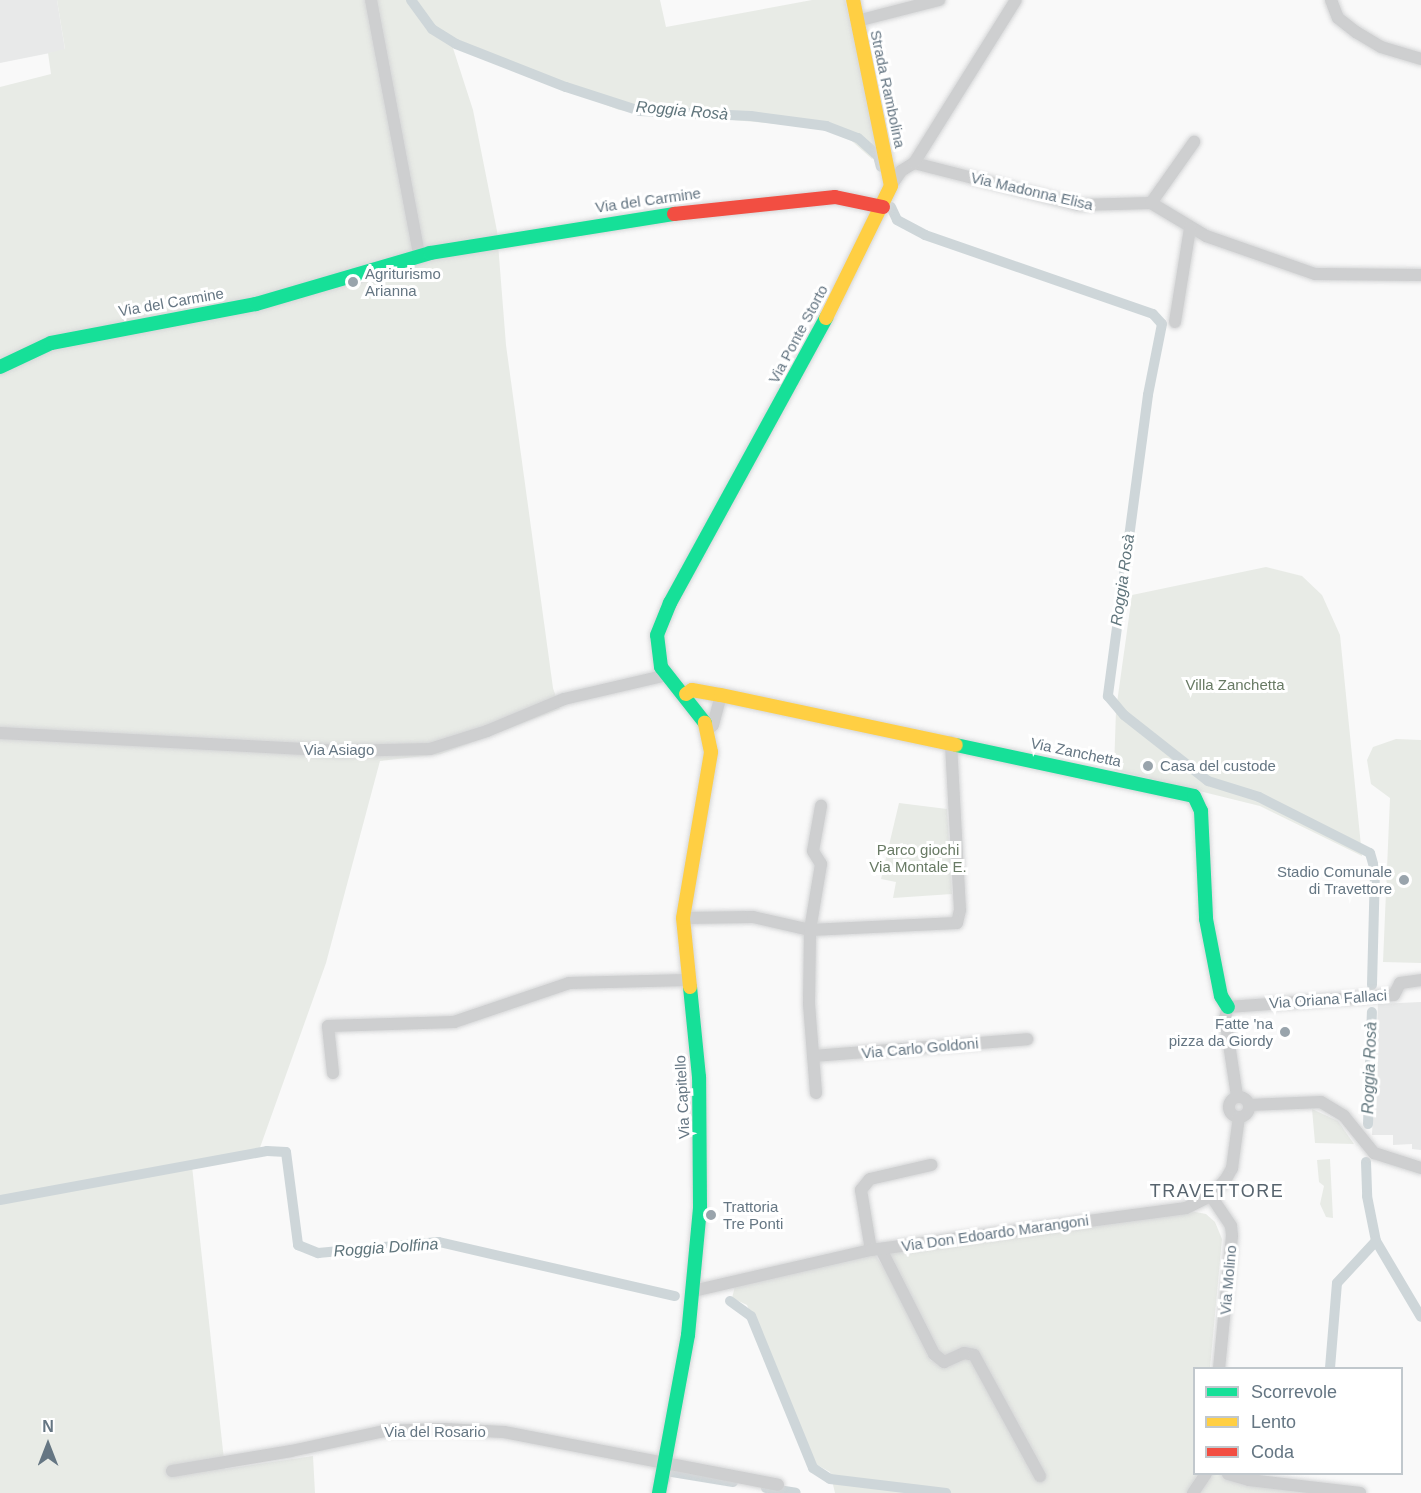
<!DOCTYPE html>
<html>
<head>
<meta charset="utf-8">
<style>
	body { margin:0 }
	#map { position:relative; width:1421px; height:1493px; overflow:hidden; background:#f9f9f9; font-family:Arial,sans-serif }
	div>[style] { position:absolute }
	.built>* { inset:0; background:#e8e9e9 }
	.green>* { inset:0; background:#e8ebe6 }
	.canal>* { height:10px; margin:-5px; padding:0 5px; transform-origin:5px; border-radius:5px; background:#ced6d9 }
	.roads { filter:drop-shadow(0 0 2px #d5d6d7) drop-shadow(0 0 2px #d5d6d7) }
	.street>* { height:12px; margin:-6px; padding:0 6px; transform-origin:6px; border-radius:6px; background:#cecfd0 }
	.street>.ring { margin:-6px; padding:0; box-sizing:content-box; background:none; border:12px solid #cecfd0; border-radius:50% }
	.fast>* { height:14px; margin:-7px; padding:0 7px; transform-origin:7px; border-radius:7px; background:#16e098 }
	.slow>* { height:14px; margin:-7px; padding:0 7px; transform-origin:7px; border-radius:7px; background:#ffcf43 }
	.jam>* { height:14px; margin:-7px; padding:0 7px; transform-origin:7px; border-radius:7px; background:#f24e42 }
	.dots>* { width:16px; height:16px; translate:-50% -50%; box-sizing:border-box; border:3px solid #fff; border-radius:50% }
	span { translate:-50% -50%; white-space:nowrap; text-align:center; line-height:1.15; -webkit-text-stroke:6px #fff; paint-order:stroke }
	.street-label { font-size:15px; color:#657683 }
	.poi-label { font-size:15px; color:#657683 }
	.left { translate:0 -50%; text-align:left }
	.right { translate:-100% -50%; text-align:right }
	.park-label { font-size:15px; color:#687a64 }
	.water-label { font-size:16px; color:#60757c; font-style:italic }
	.quarter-label { font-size:18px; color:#57646e; letter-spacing:1.5px }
	.legend { position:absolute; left:1193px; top:1367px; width:210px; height:108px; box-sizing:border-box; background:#fff; border:2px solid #c1c8cd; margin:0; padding:8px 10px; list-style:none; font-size:18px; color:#657683 }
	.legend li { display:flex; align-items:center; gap:12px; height:30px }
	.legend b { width:30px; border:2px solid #c1c8cd }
	.north { position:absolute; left:18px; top:1415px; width:60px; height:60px; -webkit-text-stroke:4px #fff; paint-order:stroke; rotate:0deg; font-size:16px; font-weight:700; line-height:24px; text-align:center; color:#657683 }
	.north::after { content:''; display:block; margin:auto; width:21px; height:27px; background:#657683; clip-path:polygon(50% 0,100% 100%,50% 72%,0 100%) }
</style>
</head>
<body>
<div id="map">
	<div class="built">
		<i style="clip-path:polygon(0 0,57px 0,65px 50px,0 63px)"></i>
		<i style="clip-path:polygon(1421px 1002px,1421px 1150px,1412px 1149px,1412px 1144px,1393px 1145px,1393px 1135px,1372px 1135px,1378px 1004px)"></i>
	</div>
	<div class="green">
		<i style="clip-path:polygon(57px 0,660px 0,666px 27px,812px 0,845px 0,882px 149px,872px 159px,845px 135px,813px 127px,619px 110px,452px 45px,473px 110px,497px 231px,506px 345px,553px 688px,560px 709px,441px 754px,380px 761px,326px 963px,257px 1156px,192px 1166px,225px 1469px,313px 1456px,315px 1493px,0 1493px,0 87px,51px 74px,48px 53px,65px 49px)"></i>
		<i style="clip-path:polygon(1266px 567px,1302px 576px,1322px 595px,1340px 635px,1362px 856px,1260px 806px,1114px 770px,1116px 710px,1132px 595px)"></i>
		<i style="clip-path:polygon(1396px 739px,1421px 740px,1421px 963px,1383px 962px,1390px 798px,1371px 784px,1367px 760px,1373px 747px)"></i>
		<i style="clip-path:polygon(899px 803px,947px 809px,952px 894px,893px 898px,896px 882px,881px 879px)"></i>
		<i style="clip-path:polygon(1312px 1109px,1338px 1121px,1354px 1144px,1315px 1143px)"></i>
		<i style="clip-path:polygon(1330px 1159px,1333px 1218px,1326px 1217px,1320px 1204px,1324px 1186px,1319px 1182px,1317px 1160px)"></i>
		<i style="clip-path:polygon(1180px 1209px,1206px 1214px,1215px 1222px,1222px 1239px,1210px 1368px,1194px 1368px,1194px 1474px,1221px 1474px,1237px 1481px,1357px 1493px,835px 1493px,830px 1472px,810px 1461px,747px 1305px,732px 1298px,736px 1282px,875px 1255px,889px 1275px,931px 1361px,941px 1355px,890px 1253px)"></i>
	</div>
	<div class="canal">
		<i style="left:411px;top:0;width:36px;rotate:54deg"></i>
		<i style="left:432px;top:29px;width:28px;rotate:32deg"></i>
		<i style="left:456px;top:44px;width:118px;rotate:21.4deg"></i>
		<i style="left:566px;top:87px;width:78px;rotate:18deg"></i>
		<i style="left:640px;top:111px;width:111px;rotate:2.6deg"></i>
		<i style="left:751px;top:116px;width:76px;rotate:7.6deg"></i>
		<i style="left:826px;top:126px;width:34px;rotate:21deg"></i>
		<i style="left:858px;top:138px;width:27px;rotate:42deg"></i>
		<i style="left:878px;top:156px;width:11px;rotate:75deg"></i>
		<i style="left:891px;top:207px;width:14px;rotate:65deg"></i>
		<i style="left:897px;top:220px;width:32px;rotate:28deg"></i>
		<i style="left:925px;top:235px;width:241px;rotate:19.1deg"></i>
		<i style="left:1153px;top:314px;width:13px;rotate:48deg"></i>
		<i style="left:1162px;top:324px;width:72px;rotate:101.2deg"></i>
		<i style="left:1148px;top:395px;width:304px;rotate:97.6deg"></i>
		<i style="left:1108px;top:696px;width:25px;rotate:50deg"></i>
		<i style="left:1124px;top:715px;width:107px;rotate:38.2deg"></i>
		<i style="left:1208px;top:781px;width:53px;rotate:17.4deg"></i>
		<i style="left:1259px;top:797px;width:124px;rotate:26.8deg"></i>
		<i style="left:1370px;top:853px;width:18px;rotate:74deg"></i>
		<i style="left:1375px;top:870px;width:115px;rotate:91.5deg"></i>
		<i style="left:1368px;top:1124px;width:112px;rotate:-88deg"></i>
		<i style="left:1366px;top:1162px;width:34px;rotate:88deg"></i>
		<i style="left:1367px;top:1196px;width:46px;rotate:78.7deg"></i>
		<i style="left:1376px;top:1241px;width:88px;rotate:59.4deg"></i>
		<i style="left:0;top:1200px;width:271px;rotate:-10.4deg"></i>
		<i style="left:267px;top:1151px;width:19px;rotate:3deg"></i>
		<i style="left:286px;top:1152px;width:94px;rotate:82.6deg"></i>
		<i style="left:298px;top:1245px;width:22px;rotate:22deg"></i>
		<i style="left:318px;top:1253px;width:121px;rotate:-5.2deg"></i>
		<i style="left:439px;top:1242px;width:242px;rotate:12.9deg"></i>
		<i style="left:730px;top:1301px;width:26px;rotate:36deg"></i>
		<i style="left:751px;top:1316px;width:164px;rotate:67.8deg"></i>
		<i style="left:813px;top:1468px;width:20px;rotate:33deg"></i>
		<i style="left:830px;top:1479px;width:117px;rotate:6.9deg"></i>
		<i style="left:1330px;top:1368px;width:85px;rotate:-85.3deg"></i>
		<i style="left:1337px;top:1283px;width:57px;rotate:-47.1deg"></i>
		<i style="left:665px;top:1480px;width:9px;rotate:-84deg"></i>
		<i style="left:666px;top:1471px;width:68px;rotate:9.3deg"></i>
		<i style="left:766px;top:1488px;width:30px;rotate:9deg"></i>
	</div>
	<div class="roads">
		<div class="street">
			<i style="left:371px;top:0;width:259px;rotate:79.3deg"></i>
			<i style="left:1331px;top:0;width:19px;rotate:69deg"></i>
			<i style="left:1338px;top:18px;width:23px;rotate:38deg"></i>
			<i style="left:1356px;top:32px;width:29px;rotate:31deg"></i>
			<i style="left:1381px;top:47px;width:42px;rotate:16.7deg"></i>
			<i style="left:857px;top:21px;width:85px;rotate:-14.4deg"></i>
			<i style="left:914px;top:163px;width:170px;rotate:14.3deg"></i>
			<i style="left:1079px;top:205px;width:72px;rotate:-1.6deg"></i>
			<i style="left:1151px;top:203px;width:64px;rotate:31deg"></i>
			<i style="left:1206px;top:236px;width:115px;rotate:19.2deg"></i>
			<i style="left:1315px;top:274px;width:106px;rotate:0.5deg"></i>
			<i style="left:891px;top:186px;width:18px;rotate:-56deg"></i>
			<i style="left:901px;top:171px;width:15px;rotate:-32deg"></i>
			<i style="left:914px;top:163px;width:192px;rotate:-58deg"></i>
			<i style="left:1151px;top:203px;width:75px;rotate:-54.8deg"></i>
			<i style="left:1175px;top:322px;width:95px;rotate:-80.9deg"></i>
			<i style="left:708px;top:729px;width:6px;rotate:-39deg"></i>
			<i style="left:713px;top:725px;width:31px;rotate:-75deg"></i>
			<i style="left:0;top:733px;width:338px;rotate:3deg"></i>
			<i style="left:338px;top:751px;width:92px;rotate:-1.2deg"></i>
			<i style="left:430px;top:749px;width:60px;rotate:-17.5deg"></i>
			<i style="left:487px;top:731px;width:83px;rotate:-22.6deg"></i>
			<i style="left:564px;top:699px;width:106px;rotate:-13.1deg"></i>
			<i style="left:683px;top:918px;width:70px;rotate:-0.8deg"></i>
			<i style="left:753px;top:917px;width:58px;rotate:12.8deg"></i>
			<i style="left:810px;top:930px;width:147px;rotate:-2.7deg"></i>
			<i style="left:957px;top:923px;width:13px;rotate:-77deg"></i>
			<i style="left:960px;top:910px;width:168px;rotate:-93.1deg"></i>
			<i style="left:813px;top:1056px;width:215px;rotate:-4.5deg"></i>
			<i style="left:333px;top:1073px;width:47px;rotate:-96.1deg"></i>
			<i style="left:328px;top:1026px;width:126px;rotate:-1.8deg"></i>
			<i style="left:454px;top:1022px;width:121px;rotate:-18.7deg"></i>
			<i style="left:569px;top:983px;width:118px;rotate:-1.5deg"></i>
			<i style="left:816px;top:1093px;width:89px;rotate:-94.5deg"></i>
			<i style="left:809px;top:1004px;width:74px;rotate:-89.2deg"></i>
			<i style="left:810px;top:930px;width:67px;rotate:-80.5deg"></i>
			<i style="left:821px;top:864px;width:15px;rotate:-122deg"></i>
			<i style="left:813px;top:851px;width:46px;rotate:-79.9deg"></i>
			<i style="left:1237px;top:1096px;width:79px;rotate:-98.7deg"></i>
			<i style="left:1225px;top:1018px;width:11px;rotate:-75deg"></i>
			<i style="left:1228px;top:1007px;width:166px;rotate:-4.1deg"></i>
			<i style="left:1394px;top:995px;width:13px;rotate:-63deg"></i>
			<i style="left:1400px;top:983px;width:21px;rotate:-8deg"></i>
			<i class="ring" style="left:1229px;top:1097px;width:8px;height:8px"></i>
			<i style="left:1249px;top:1105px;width:72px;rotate:-2.4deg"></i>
			<i style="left:1321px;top:1102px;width:27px;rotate:31deg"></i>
			<i style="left:1344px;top:1116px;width:48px;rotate:51deg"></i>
			<i style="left:1374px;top:1153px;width:49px;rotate:17.7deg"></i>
			<i style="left:1211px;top:1196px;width:36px;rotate:56deg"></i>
			<i style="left:1231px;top:1226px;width:10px;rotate:84deg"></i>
			<i style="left:1232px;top:1236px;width:133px;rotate:95.6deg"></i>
			<i style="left:881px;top:1249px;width:118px;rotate:63.2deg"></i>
			<i style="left:934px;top:1354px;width:13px;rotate:39deg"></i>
			<i style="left:944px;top:1362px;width:22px;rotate:-24deg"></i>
			<i style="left:964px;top:1353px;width:10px;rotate:11deg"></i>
			<i style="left:974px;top:1355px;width:138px;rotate:61.4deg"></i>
			<i style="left:871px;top:1250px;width:61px;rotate:-99.5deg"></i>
			<i style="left:861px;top:1190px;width:14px;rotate:-51deg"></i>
			<i style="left:870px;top:1179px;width:63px;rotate:-12.9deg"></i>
			<i style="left:693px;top:1291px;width:183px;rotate:-13deg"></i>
			<i style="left:871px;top:1250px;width:318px;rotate:-7.6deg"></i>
			<i style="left:1186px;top:1208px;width:28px;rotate:-26deg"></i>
			<i style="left:1211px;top:1196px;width:23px;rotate:-49deg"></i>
			<i style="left:1226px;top:1179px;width:13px;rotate:-61deg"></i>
			<i style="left:1232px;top:1168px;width:51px;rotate:-82.2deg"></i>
			<i style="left:172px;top:1471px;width:121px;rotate:-9.5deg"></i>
			<i style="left:291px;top:1451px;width:95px;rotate:-12.1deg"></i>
			<i style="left:384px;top:1431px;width:59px;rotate:-1.9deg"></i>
			<i style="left:443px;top:1429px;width:61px;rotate:2.8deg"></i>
			<i style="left:504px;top:1432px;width:279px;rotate:10.9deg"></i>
			<i style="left:1228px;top:1474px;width:22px;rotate:16deg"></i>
			<i style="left:1249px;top:1480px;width:112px;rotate:6.7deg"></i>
			<i style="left:1193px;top:1493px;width:23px;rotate:-56deg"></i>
		</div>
		<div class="fast">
			<i style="left:0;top:367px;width:56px;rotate:-25.2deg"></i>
			<i style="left:51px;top:343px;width:209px;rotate:-10.8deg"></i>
			<i style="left:256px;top:304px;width:181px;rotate:-16.3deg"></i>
			<i style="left:430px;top:253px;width:247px;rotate:-9.1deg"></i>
			<i style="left:705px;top:723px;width:71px;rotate:-128.2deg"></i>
			<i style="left:661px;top:667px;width:32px;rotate:-97deg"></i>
			<i style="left:657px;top:635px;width:35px;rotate:-68deg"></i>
			<i style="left:670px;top:603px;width:325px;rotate:-61.3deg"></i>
			<i style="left:956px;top:745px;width:243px;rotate:12.1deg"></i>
			<i style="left:1194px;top:796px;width:17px;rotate:65deg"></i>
			<i style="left:1201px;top:811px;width:108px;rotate:87.3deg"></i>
			<i style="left:1206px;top:919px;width:78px;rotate:79deg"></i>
			<i style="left:1221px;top:996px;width:13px;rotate:58deg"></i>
			<i style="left:659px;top:1493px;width:161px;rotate:-79.6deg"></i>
			<i style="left:688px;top:1335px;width:129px;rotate:-84.6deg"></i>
			<i style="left:700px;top:1207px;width:130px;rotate:-90.4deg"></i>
			<i style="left:699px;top:1077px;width:90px;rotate:-95.7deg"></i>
		</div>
		<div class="slow">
			<i style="left:826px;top:318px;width:147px;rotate:-63.8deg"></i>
			<i style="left:891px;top:186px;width:190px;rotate:-101.5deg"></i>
			<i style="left:686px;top:694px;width:7px;rotate:-34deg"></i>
			<i style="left:692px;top:690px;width:29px;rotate:10deg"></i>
			<i style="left:721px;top:695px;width:240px;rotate:12deg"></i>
			<i style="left:690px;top:987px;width:69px;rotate:-95.8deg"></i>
			<i style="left:683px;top:918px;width:168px;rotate:-80.4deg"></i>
			<i style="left:711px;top:752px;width:30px;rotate:-102deg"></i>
		</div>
		<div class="jam">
			<i style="left:674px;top:214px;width:162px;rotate:-6deg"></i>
			<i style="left:835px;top:197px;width:49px;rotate:11.8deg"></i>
		</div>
	</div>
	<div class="dots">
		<i style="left:353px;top:282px;background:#99a4ac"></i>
		<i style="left:1148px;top:766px;background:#99a4ac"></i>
		<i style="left:1404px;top:880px;background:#99a4ac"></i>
		<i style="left:1285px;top:1032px;background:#99a4ac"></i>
		<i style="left:711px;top:1215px;background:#99a4ac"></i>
	</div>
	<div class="street-label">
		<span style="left:888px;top:89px;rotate:78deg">Strada Rambolina</span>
		<span style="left:1032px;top:191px;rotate:13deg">Via Madonna Elisa</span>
		<span style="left:648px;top:200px;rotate:-8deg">Via del Carmine</span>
		<span style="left:171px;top:302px;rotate:-10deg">Via del Carmine</span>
		<span style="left:798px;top:334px;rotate:-62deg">Via Ponte Storto</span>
		<span style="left:339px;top:750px">Via Asiago</span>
		<span style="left:1076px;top:752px;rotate:12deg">Via Zanchetta</span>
		<span style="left:1328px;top:999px;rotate:-4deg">Via Oriana Fallaci</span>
		<span style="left:920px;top:1048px;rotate:-5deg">Via Carlo Goldoni</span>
		<span style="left:682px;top:1097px;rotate:-93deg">Via Capitello</span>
		<span style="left:995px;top:1233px;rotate:-8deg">Via Don Edoardo Marangoni</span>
		<span style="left:1228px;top:1280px;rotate:-85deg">Via Molino</span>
		<span style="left:435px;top:1432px">Via del Rosario</span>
	</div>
	<div class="poi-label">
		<span class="left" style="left:365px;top:282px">Agriturismo<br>Arianna</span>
		<span class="left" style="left:1160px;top:766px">Casa del custode</span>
		<span class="right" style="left:1392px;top:880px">Stadio Comunale<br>di Travettore</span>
		<span class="right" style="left:1273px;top:1032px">Fatte 'na<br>pizza da Giordy</span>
		<span class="left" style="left:723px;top:1215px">Trattoria<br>Tre Ponti</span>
	</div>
	<div class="park-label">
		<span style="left:1235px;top:685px">Villa Zanchetta</span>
		<span style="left:918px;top:858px">Parco giochi<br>Via Montale E.</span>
	</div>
	<div class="water-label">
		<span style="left:682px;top:111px;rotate:5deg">Roggia Rosà</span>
		<span style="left:1123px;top:580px;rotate:-82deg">Roggia Rosà</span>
		<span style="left:1370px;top:1068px;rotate:-88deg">Roggia Rosà</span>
		<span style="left:386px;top:1248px;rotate:-4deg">Roggia Dolfina</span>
	</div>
	<div class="quarter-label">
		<span style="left:1217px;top:1191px">TRAVETTORE</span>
	</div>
	<ul class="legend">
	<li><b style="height:8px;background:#16e098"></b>Scorrevole</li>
	<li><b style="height:8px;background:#ffcf43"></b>Lento</li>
	<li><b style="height:8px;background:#f24e42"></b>Coda</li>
	</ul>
	<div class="north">N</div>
</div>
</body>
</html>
